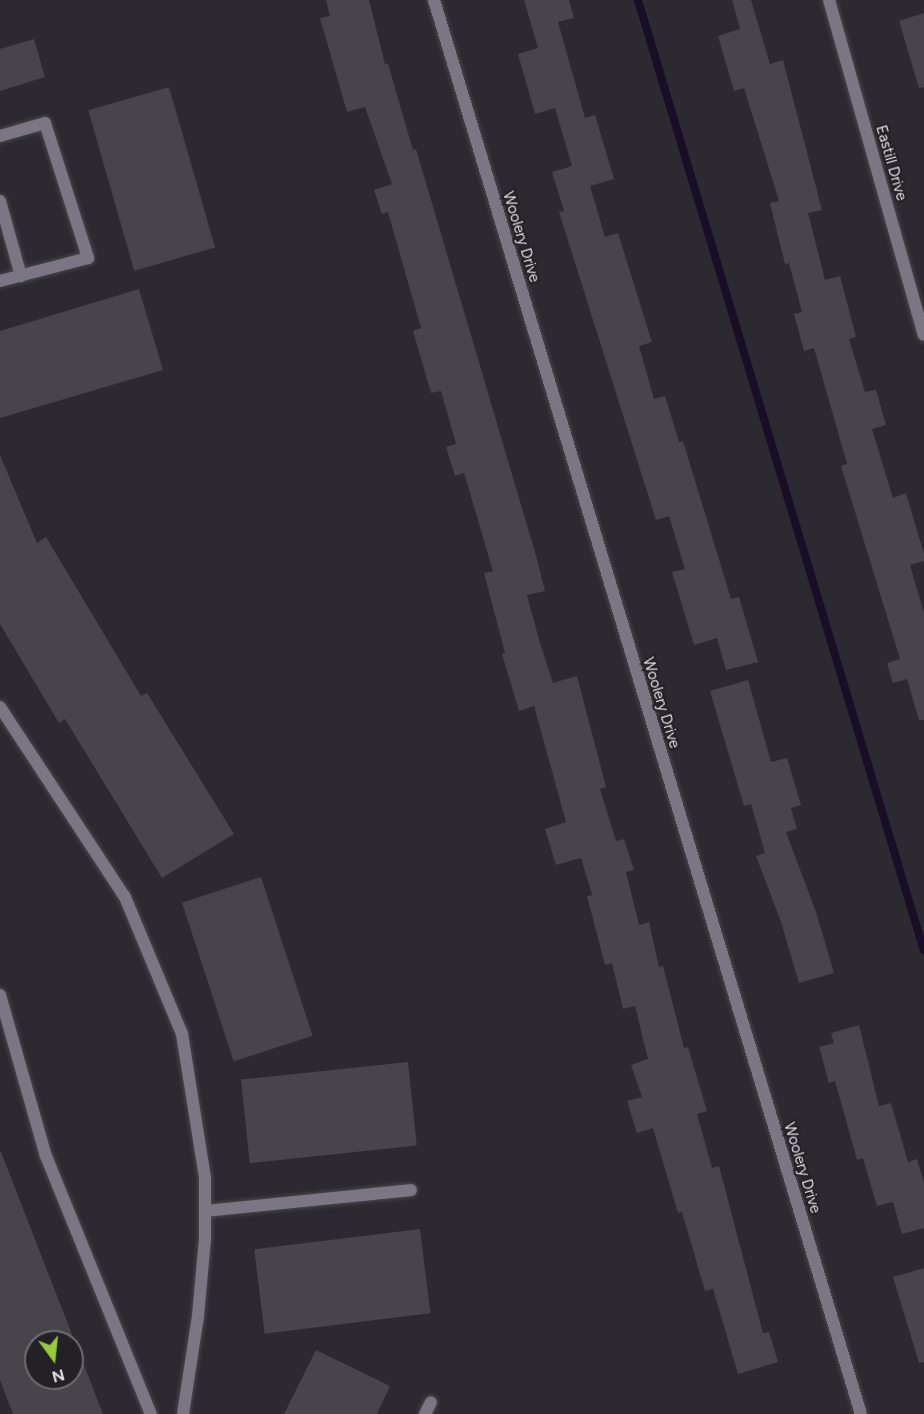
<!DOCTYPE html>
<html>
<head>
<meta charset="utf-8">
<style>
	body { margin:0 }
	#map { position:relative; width:924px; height:1414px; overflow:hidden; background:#2c2930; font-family:Figtree,sans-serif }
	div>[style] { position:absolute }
	.stream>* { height:8px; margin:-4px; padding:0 4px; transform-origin:4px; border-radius:4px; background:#1a0d26 }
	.building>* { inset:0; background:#47444b; transform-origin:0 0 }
	.roads { filter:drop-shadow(0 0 2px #49464c) drop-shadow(0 0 2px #49464c) }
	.minor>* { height:12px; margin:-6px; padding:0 6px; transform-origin:6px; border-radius:6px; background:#7c7584 }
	span { translate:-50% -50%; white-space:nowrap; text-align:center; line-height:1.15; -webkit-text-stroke:4.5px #232026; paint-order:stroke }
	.street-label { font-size:15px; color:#e0dee2 }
	.north { position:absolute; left:24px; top:1330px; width:60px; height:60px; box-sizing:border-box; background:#232026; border:2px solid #6f6c71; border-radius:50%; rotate:165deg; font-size:16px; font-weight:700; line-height:24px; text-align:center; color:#e0dee2 }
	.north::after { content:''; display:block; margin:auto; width:21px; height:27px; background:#97cc38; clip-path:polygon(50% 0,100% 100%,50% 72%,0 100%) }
</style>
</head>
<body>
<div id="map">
	<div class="stream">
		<i style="left:638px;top:0;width:993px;rotate:73.26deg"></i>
	</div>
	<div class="building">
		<i style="clip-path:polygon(326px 0,369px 0,385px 64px,388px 64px,413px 150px,416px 149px,537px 559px,545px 591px,527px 595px,540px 643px,553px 683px,577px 676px,606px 787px,600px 789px,616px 841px,624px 839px,634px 870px,626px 872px,639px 925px,649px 922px,659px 967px,663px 966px,684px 1048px,688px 1047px,707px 1111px,697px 1114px,712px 1168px,719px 1166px,763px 1333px,769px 1332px,778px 1362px,738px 1374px,713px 1289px,705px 1291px,682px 1212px,678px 1213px,653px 1128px,637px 1133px,627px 1101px,642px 1097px,631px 1065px,648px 1059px,635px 1006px,623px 1009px,612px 963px,605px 965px,587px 896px,592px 895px,581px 858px,556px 865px,545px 829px,566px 822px,534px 706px,519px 711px,502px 654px,505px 653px,484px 573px,493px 571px,464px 473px,455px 476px,446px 447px,456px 444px,441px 391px,431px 393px,413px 331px,421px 328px,388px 212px,382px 214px,374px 190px,392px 184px,365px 107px,347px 112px,320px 18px,330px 16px)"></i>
		<i style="clip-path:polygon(524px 0,569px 0,574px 18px,558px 22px,585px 118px,595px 115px,614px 179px,590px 186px,605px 237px,618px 233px,652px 342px,639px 346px,654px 399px,665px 396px,679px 442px,683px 441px,731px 599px,739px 597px,758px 662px,726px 670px,717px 638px,694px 645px,672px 572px,685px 569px,669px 516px,656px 520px,559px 212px,564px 211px,552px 172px,572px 166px,555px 108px,535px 114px,518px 54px,538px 48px)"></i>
		<i style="clip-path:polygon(732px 0,751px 0,770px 64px,783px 60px,822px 210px,808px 213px,825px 280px,840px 276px,856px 337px,849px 339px,865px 392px,876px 390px,886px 425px,872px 429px,893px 498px,906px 493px,924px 554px,924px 561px,910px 565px,924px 613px,924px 720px,919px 720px,907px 679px,893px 683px,887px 663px,900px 659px,841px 466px,847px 464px,814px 348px,804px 351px,794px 314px,802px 312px,789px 263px,785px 264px,770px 203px,779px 201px,744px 88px,734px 91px,718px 36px,740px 29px)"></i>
		<i style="clip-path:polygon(924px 13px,924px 87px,919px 88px,899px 21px)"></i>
		<i style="clip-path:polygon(34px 39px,45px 77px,0 91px,0 49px)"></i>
		<i style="left:169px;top:87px;width:167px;height:84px;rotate:74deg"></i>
		<i style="clip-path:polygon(139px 289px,163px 370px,0 418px,0 331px)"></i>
		<i style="clip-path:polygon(0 455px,37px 543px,46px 537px,141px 696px,147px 693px,234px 834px,162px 878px,65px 719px,59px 723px,0 624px)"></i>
		<i style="clip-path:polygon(748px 680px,771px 762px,787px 758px,801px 805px,791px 808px,797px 829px,786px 832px,816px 912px,834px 973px,799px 983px,781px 922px,756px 856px,765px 853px,751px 804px,744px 806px,710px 691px)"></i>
		<i style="left:261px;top:877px;width:167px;height:83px;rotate:72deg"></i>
		<i style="clip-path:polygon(859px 1025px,879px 1106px,891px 1103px,908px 1162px,917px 1159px,924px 1183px,924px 1228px,902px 1234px,893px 1202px,877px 1206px,863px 1158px,857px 1160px,835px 1081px,829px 1083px,819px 1047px,834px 1043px,831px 1033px)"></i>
		<i style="left:408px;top:1062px;width:84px;height:168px;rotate:84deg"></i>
		<i style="clip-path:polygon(evenodd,0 1152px,1px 1152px,103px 1414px,13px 1414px,0 1380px,0 1152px,36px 1342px,72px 1342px,72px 1378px,36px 1378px,36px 1342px)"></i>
		<i style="left:420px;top:1229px;width:85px;height:167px;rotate:83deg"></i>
		<i style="clip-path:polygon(924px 1268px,924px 1362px,919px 1363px,893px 1277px)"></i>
		<i style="clip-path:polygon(316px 1350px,390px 1386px,377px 1414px,284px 1414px)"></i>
	</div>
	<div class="roads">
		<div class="minor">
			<i style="left:434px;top:0;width:1477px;rotate:73.2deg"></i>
			<i style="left:829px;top:0;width:348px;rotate:74.2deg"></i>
			<i style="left:0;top:136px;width:47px;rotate:-16.1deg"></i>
			<i style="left:45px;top:123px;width:142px;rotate:72.3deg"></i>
			<i style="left:88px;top:258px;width:91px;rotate:165.4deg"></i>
			<i style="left:0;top:201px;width:78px;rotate:74.4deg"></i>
			<i style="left:0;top:707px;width:227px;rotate:56.7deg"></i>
			<i style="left:125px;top:897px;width:148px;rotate:67.4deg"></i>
			<i style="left:182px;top:1034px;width:145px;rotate:80.9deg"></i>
			<i style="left:205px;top:1177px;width:62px;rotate:90deg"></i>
			<i style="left:205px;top:1239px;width:77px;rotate:95.2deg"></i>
			<i style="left:198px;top:1316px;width:99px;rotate:98.7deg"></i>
			<i style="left:0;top:995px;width:167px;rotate:74.1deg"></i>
			<i style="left:46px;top:1156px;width:279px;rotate:67.9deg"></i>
			<i style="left:205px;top:1211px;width:207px;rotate:-5.8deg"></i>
			<i style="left:425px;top:1414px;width:13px;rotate:-63deg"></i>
		</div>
	</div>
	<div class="street-label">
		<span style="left:891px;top:163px;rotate:74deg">Eastill Drive</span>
		<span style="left:521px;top:237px;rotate:73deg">Woolery Drive</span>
		<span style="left:661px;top:703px;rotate:73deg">Woolery Drive</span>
		<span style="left:802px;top:1168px;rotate:73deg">Woolery Drive</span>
	</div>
	<div class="north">N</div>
</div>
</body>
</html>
